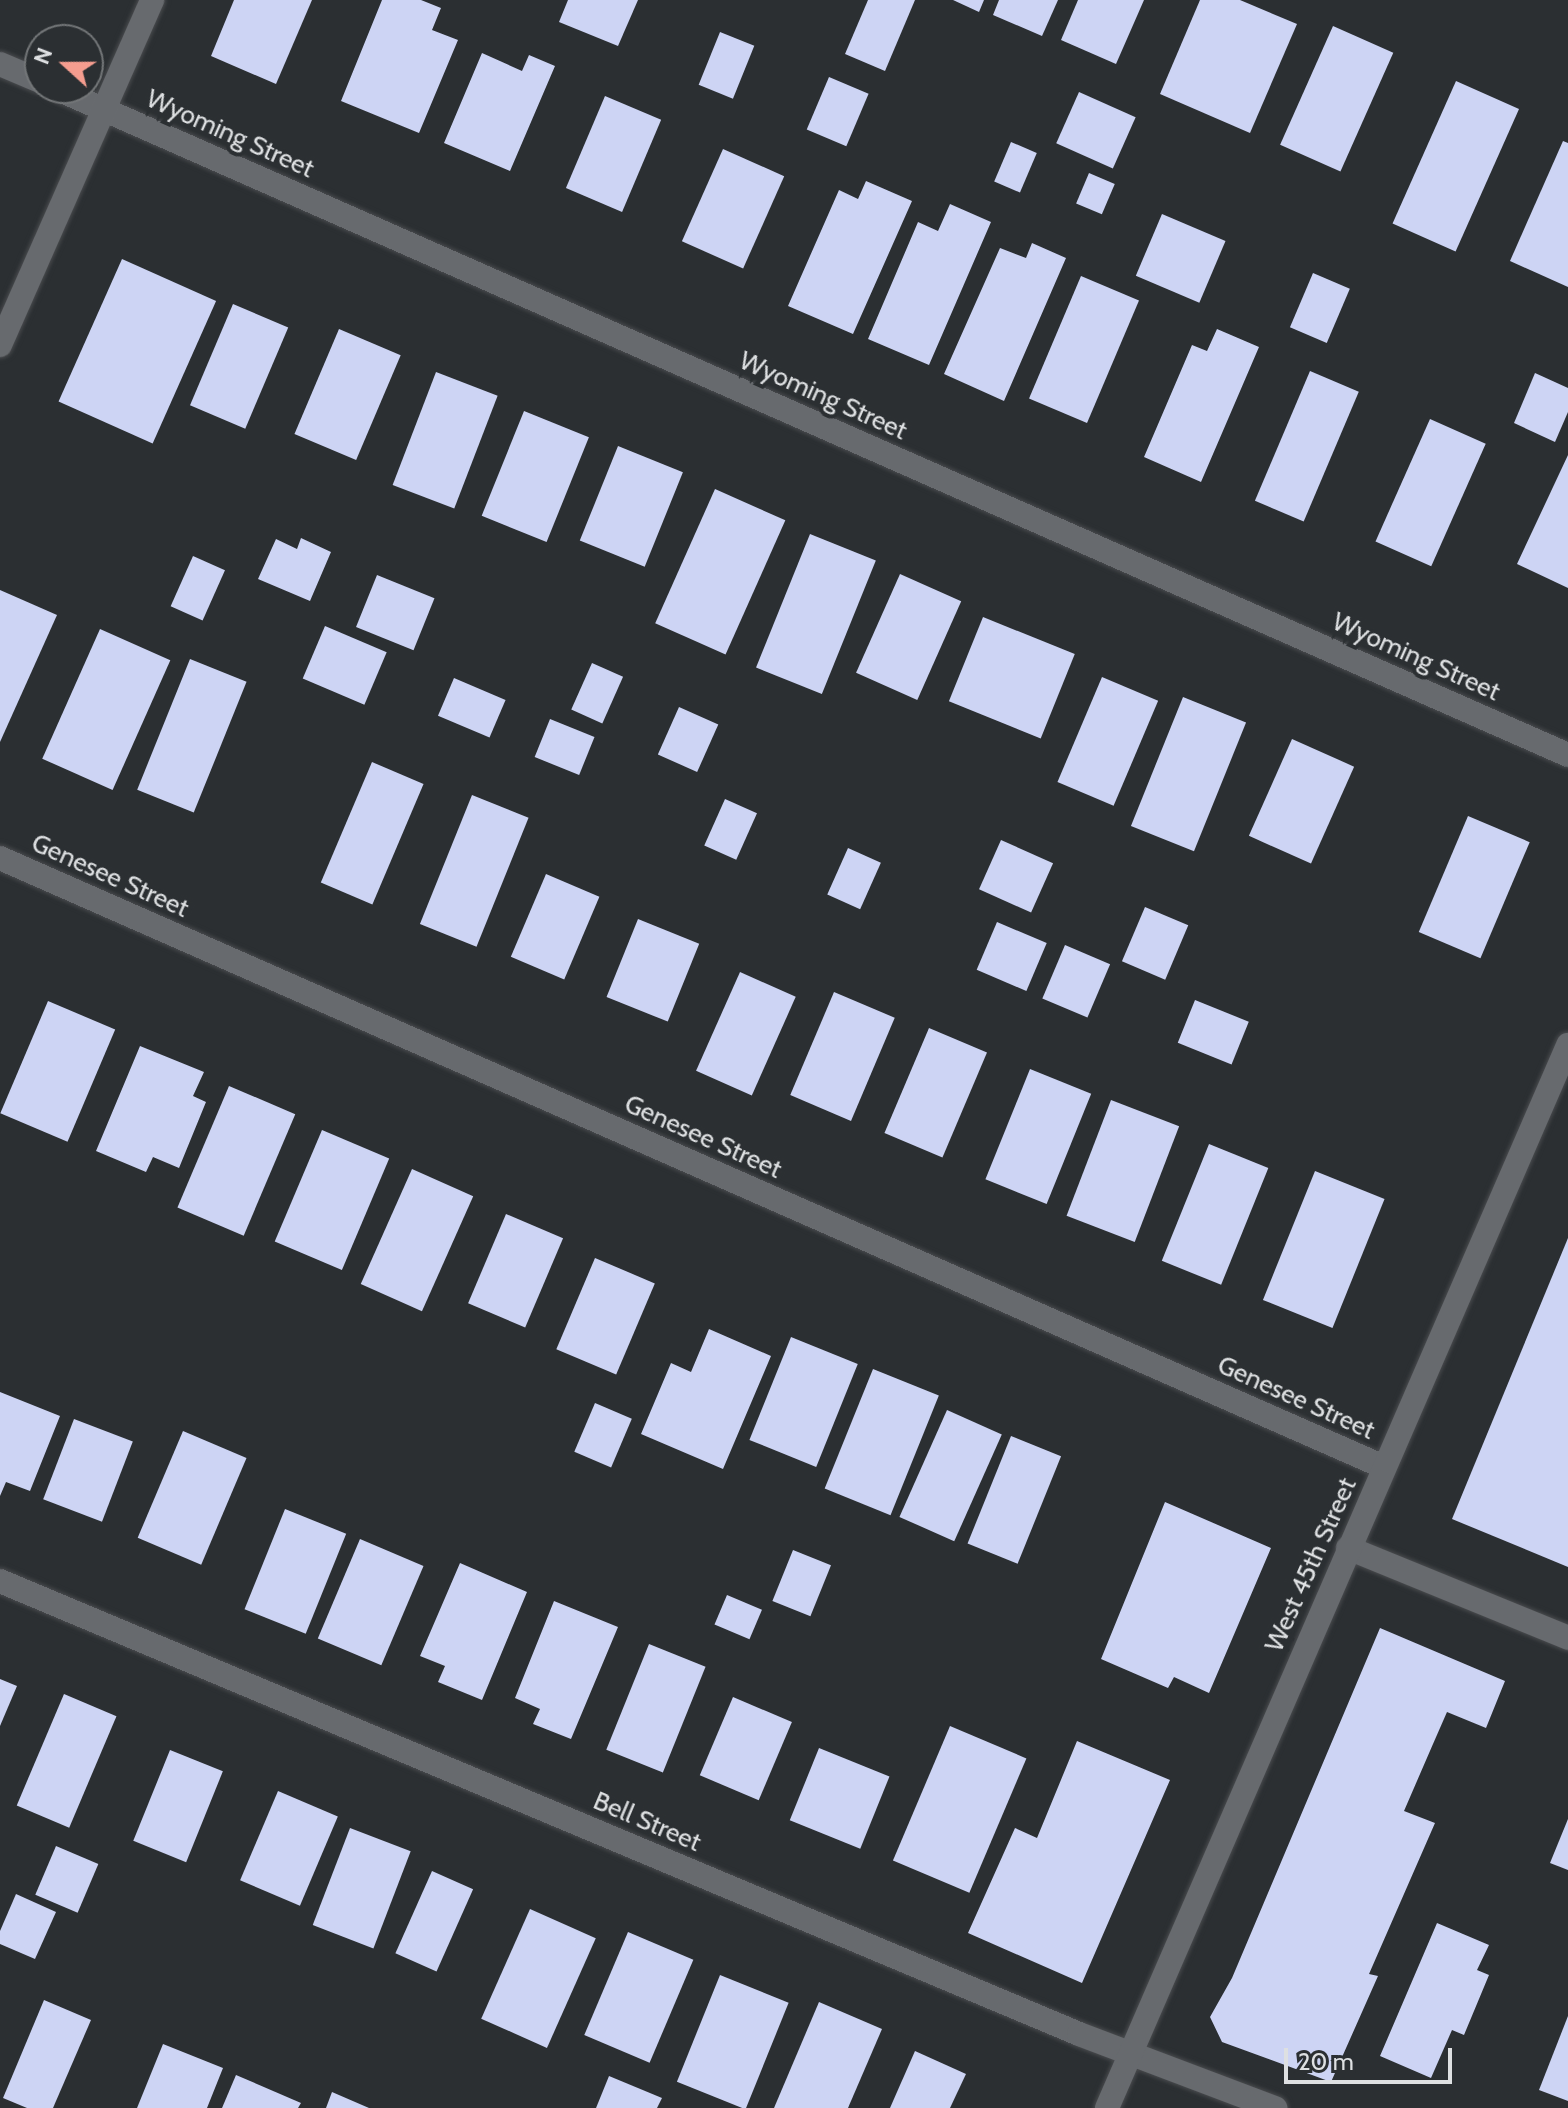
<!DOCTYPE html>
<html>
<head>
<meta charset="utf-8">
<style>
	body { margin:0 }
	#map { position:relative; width:1568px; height:2108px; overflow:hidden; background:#2b2f32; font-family:Cabin,sans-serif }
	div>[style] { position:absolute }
	.building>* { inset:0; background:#cdd4f4; transform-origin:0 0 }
	.roads { filter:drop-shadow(0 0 2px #494b4e) drop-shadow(0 0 2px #494b4e) }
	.minor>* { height:24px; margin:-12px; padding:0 12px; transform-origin:12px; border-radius:12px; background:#676a6e }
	span { translate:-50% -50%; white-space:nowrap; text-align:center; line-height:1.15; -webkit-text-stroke:8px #2b2f32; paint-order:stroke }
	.street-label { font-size:26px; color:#dee0e2 }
	.north { position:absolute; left:24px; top:24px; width:80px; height:80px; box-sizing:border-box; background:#2b2f32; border:2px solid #737678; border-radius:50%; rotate:291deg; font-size:22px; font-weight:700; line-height:32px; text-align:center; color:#dee0e2 }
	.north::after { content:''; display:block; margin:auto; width:28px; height:36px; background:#f59d8f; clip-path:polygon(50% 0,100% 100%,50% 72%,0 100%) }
	.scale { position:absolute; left:1284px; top:2048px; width:168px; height:36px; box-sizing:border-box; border:4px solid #dee0e2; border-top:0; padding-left:10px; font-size:24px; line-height:28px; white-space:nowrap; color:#dee0e2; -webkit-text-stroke:6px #2b2f32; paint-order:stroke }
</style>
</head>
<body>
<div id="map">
	<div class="building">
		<i style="clip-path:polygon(234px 0,312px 0,276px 84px,211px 56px)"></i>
		<i style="clip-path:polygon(382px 0,421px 0,441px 8px,432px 30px,458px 40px,419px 133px,341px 101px)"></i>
		<i style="clip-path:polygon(568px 0,638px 0,618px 46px,559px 22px)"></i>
		<i style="clip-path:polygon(868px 0,915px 0,885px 71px,845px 54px)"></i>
		<i style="clip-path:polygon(953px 0,984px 0,979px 12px)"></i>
		<i style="clip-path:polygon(999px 0,1058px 0,1042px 36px,993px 15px)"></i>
		<i style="clip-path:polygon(1078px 0,1144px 0,1116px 64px,1061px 40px)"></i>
		<i style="clip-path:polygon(1200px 0,1240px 0,1297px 24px,1250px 133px,1160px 94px)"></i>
		<i style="left:1333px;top:26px;width:66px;height:130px;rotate:24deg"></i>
		<i style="left:720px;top:32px;width:37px;height:57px;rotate:22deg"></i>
		<i style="clip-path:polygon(482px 53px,522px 71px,529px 55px,555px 66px,510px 171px,444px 143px)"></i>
		<i style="left:829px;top:77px;width:43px;height:57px;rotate:23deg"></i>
		<i style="left:1456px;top:81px;width:69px;height:156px;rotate:24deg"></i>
		<i style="left:1079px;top:92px;width:62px;height:56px;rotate:24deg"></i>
		<i style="left:605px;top:96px;width:61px;height:100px;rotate:23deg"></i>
		<i style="clip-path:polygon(1563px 141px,1568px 143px,1568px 287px,1510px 261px)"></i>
		<i style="left:1011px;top:142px;width:28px;height:43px;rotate:23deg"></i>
		<i style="left:723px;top:149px;width:67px;height:101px;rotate:24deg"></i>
		<i style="left:1089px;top:173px;width:28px;height:33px;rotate:23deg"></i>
		<i style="clip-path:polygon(866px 181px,912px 201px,853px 334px,788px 306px,839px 190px,858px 199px)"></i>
		<i style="clip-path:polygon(950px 204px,991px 222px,929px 365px,868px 339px,918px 222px,938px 231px)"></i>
		<i style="left:1162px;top:214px;width:69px;height:67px;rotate:23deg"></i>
		<i style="clip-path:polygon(1032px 243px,1066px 258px,1004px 401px,944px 374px,1000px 248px,1026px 258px)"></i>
		<i style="left:122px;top:259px;width:103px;height:156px;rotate:24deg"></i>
		<i style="left:1313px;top:273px;width:40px;height:59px;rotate:23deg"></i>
		<i style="left:1081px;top:276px;width:63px;height:133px;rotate:23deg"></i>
		<i style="left:233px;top:304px;width:60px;height:110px;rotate:23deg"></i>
		<i style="left:339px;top:329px;width:67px;height:114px;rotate:23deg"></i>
		<i style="clip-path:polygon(1217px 329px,1259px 347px,1201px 482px,1144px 457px,1192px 345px,1207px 351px)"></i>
		<i style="left:1310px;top:371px;width:53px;height:141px;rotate:23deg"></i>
		<i style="left:436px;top:372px;width:66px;height:121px;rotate:21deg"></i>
		<i style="clip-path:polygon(1535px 373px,1568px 388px,1568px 412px,1555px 442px,1514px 423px)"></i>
		<i style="left:524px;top:411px;width:70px;height:113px;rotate:22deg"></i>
		<i style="left:1430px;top:419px;width:61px;height:134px;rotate:24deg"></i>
		<i style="left:618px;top:446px;width:70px;height:102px;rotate:22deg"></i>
		<i style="clip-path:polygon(1568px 455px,1568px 588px,1517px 564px)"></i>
		<i style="left:715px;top:489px;width:77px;height:147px;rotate:24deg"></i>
		<i style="left:810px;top:534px;width:71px;height:144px;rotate:22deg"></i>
		<i style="clip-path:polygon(301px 538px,331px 552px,310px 601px,258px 579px,276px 539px,297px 549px)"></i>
		<i style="left:193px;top:556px;width:35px;height:55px;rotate:24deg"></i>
		<i style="left:900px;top:574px;width:67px;height:108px;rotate:24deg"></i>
		<i style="left:377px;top:575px;width:62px;height:56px;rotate:22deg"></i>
		<i style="clip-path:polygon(0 590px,57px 615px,0 742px)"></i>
		<i style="left:983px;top:617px;width:99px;height:91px;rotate:22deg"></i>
		<i style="left:325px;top:626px;width:67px;height:57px;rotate:23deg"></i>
		<i style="left:100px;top:629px;width:77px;height:142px;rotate:24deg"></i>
		<i style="left:190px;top:659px;width:61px;height:141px;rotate:22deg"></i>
		<i style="left:592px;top:663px;width:34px;height:51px;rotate:24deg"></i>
		<i style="left:1102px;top:677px;width:61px;height:114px;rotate:23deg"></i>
		<i style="left:454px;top:678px;width:56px;height:41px;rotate:23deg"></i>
		<i style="left:1183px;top:697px;width:68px;height:139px;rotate:22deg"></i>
		<i style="left:679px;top:707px;width:43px;height:52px;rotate:24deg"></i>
		<i style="left:550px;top:719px;width:48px;height:41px;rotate:22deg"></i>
		<i style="left:1292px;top:739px;width:68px;height:106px;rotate:24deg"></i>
		<i style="left:372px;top:762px;width:56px;height:131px;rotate:23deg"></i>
		<i style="left:472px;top:795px;width:61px;height:139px;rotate:22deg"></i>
		<i style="left:725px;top:799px;width:35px;height:51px;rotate:24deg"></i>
		<i style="left:1468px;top:816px;width:67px;height:126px;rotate:23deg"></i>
		<i style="left:1001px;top:840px;width:57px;height:54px;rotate:24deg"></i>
		<i style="left:848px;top:848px;width:36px;height:51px;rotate:24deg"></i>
		<i style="left:546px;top:874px;width:58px;height:90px;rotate:23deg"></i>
		<i style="left:1145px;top:907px;width:47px;height:59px;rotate:23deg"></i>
		<i style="left:638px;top:919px;width:66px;height:84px;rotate:22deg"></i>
		<i style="left:997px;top:922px;width:54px;height:52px;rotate:23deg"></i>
		<i style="left:1065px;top:945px;width:49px;height:58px;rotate:23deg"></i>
		<i style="left:740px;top:972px;width:61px;height:108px;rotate:24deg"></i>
		<i style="left:834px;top:992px;width:66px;height:112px;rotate:23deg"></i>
		<i style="left:1195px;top:1000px;width:58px;height:46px;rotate:22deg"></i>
		<i style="left:48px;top:1001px;width:73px;height:122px;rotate:23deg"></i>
		<i style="left:929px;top:1028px;width:63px;height:114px;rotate:23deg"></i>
		<i style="clip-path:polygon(140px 1046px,204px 1072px,193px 1096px,206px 1102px,179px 1168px,153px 1157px,146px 1172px,96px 1151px)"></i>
		<i style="left:1030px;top:1069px;width:66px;height:119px;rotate:22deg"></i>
		<i style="left:229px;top:1086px;width:72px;height:132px;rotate:23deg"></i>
		<i style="left:1111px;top:1100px;width:73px;height:124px;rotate:21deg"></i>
		<i style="left:322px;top:1130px;width:73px;height:121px;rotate:23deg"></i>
		<i style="left:1209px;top:1144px;width:64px;height:126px;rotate:22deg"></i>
		<i style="left:412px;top:1169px;width:67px;height:126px;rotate:24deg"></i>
		<i style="left:1315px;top:1171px;width:75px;height:139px;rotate:22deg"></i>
		<i style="left:506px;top:1214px;width:62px;height:97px;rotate:23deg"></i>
		<i style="clip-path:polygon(1568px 1238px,1568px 1567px,1452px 1519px)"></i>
		<i style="left:595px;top:1258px;width:65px;height:99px;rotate:23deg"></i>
		<i style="clip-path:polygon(709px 1329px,771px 1356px,723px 1469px,641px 1434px,671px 1363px,691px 1372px)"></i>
		<i style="left:791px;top:1337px;width:72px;height:111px;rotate:22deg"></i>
		<i style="left:873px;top:1369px;width:71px;height:129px;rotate:22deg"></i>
		<i style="clip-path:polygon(0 1392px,60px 1416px,30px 1491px,6px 1482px,0 1496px)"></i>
		<i style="left:595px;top:1403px;width:40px;height:53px;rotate:23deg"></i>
		<i style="left:947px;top:1410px;width:60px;height:117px;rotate:24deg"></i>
		<i style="left:74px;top:1419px;width:63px;height:86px;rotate:21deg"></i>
		<i style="left:183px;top:1431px;width:69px;height:116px;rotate:23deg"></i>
		<i style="left:1011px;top:1436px;width:54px;height:116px;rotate:22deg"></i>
		<i style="clip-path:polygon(1165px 1502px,1271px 1548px,1209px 1693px,1174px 1677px,1168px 1688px,1101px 1659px)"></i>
		<i style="left:285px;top:1509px;width:66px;height:108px;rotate:22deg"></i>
		<i style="left:360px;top:1539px;width:69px;height:108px;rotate:23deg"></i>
		<i style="left:793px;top:1550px;width:41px;height:55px;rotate:22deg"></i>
		<i style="clip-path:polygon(460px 1563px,527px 1592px,482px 1700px,438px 1682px,445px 1666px,420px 1656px)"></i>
		<i style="left:727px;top:1595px;width:38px;height:32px;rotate:23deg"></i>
		<i style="clip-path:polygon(554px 1601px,618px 1627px,571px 1739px,533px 1724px,540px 1709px,515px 1698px)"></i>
		<i style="clip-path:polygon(1380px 1628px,1505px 1681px,1486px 1728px,1447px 1712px,1433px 1744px,1404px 1811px,1435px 1823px,1369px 1974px,1378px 1976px,1331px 2082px,1222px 2042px,1210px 2017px,1232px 1978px)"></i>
		<i style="left:649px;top:1644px;width:61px;height:114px;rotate:22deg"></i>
		<i style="clip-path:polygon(0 1679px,17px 1686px,0 1726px)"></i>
		<i style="left:64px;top:1694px;width:57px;height:121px;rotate:23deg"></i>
		<i style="left:733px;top:1697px;width:64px;height:85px;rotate:23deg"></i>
		<i style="left:950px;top:1726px;width:83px;height:146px;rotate:23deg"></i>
		<i style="clip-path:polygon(1077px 1741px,1170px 1780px,1082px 1983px,968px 1933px,1015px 1828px,1037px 1838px)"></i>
		<i style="left:819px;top:1748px;width:76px;height:78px;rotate:22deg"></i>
		<i style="left:170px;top:1750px;width:57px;height:98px;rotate:22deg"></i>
		<i style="left:278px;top:1791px;width:65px;height:97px;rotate:23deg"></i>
		<i style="clip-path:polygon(1568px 1819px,1568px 1870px,1550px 1863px)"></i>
		<i style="left:350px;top:1828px;width:65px;height:104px;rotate:21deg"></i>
		<i style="left:56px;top:1846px;width:46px;height:53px;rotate:23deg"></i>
		<i style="left:432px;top:1871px;width:45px;height:90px;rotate:24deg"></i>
		<i style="clip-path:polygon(16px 1894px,56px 1912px,35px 1959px,0 1944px,0 1931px)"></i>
		<i style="left:530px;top:1909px;width:72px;height:120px;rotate:24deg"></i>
		<i style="clip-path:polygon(1437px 1923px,1489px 1945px,1477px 1970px,1489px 1975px,1464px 2035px,1452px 2030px,1431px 2078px,1380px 2056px)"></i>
		<i style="left:628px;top:1932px;width:71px;height:112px;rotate:23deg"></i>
		<i style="left:720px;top:1975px;width:74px;height:115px;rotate:22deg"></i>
		<i style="clip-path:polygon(44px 2000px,91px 2020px,53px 2108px,27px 2108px,3px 2098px)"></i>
		<i style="clip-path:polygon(819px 2002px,882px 2029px,848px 2108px,774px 2108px)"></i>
		<i style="clip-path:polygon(1568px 2016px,1568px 2101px,1539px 2090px)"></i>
		<i style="clip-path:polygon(163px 2044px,223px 2068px,207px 2108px,137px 2108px)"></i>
		<i style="clip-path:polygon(915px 2051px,966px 2074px,950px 2108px,890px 2108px)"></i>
		<i style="clip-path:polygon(236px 2075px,301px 2103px,298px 2108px,222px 2108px)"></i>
		<i style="clip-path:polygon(609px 2076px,662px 2098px,657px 2108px,596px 2108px)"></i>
		<i style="clip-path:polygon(332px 2092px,369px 2108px,326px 2108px)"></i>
	</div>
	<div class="roads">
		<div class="minor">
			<i style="left:0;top:64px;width:43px;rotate:23deg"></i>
			<i style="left:55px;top:88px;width:1653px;rotate:23.79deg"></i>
			<i style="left:0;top:345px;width:377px;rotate:-66.2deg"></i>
			<i style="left:0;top:858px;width:1512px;rotate:23.75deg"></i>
			<i style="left:1348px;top:1548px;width:238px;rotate:22.2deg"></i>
			<i style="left:0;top:1581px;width:1170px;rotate:22.77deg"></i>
			<i style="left:1079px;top:2034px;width:210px;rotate:20.7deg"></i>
			<i style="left:1107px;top:2108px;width:1159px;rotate:-66.55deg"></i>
		</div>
	</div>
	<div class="street-label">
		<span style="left:230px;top:134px;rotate:24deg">Wyoming Street</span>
		<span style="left:823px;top:396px;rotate:24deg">Wyoming Street</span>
		<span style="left:1416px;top:657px;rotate:24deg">Wyoming Street</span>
		<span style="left:110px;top:876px;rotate:24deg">Genesee Street</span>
		<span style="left:703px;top:1137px;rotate:24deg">Genesee Street</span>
		<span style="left:1296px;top:1398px;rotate:24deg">Genesee Street</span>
		<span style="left:1311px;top:1565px;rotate:-66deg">West 45th Street</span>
		<span style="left:647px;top:1822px;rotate:23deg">Bell Street</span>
	</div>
	<div class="north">N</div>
	<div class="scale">20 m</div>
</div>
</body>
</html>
